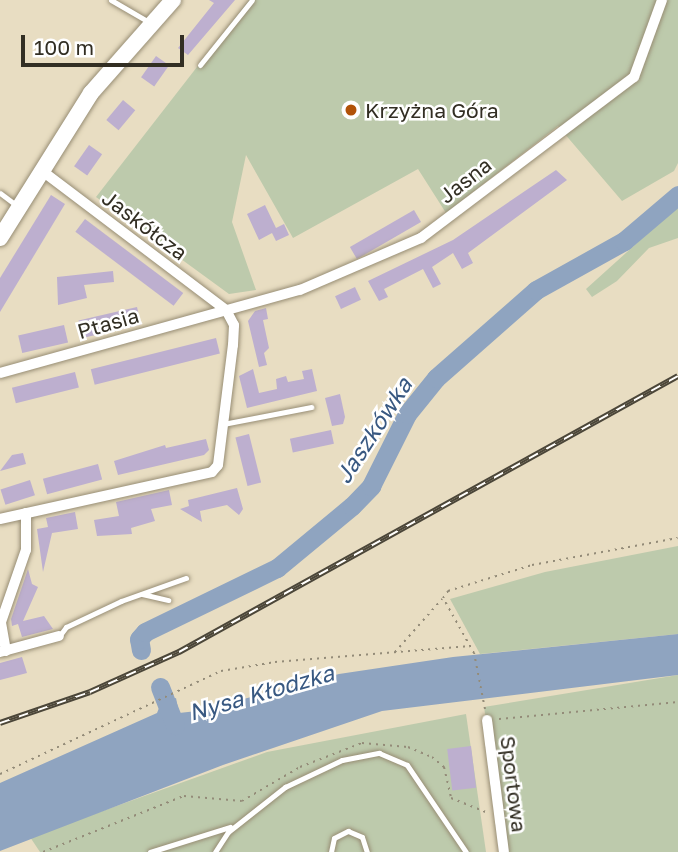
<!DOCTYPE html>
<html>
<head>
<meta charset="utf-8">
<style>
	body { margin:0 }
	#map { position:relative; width:678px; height:852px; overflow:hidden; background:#e8ddc2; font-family:"Golos Text",sans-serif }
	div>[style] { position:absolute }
	.green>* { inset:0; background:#bdcaac }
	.water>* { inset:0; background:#8fa4c0 }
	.river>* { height:19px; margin:-9.5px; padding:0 9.5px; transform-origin:9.5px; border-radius:9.5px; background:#8fa4c0 }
	.building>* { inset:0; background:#bdafcf; transform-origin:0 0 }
	.path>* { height:2px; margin-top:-1px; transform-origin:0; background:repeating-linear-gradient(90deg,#938b78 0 2px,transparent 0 7px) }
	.roads { filter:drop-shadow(0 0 2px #978d74) drop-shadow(0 0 2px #978d74) }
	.service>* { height:5px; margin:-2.5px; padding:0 2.5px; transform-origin:2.5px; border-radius:2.5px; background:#fff }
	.minor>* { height:10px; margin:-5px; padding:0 5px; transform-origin:5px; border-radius:5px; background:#fff }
	.secondary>* { height:16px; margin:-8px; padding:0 8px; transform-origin:8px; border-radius:8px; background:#fff }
	.rail>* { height:6px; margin-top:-3px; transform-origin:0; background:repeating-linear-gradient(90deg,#fff 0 10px,#4b4639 0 20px); box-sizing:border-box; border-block:2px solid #4b4639 }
	.dots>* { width:19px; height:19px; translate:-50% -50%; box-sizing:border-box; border:4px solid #fff; border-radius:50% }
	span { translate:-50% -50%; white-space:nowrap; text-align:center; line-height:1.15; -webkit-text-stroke:5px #fff; paint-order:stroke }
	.poi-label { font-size:21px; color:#322e23 }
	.left { translate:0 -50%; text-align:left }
	.street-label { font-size:21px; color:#322e23 }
	.water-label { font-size:23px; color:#385881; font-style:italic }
	.scale { position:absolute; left:21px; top:35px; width:163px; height:32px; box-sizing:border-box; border:4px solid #322e23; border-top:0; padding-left:9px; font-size:21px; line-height:24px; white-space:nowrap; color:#322e23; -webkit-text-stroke:5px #fff; paint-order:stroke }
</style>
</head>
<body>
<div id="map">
	<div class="green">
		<i style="clip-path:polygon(249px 0,678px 0,678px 163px,674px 171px,622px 201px,558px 126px,446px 213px,418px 169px,293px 238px,246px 155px,232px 222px,256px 290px,229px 294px,96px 197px)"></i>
		<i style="clip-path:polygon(678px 206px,678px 238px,649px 248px,617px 281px,592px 297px,586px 289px)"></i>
		<i style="clip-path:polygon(678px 546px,678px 634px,480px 654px,450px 599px,545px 572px)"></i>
		<i style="clip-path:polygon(678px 675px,678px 852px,507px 852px,484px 707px)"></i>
		<i style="clip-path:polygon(466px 714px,486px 852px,40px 852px,30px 837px,267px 752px)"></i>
	</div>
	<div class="water">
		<i style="clip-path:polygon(678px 634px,678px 675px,382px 711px,223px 765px,0 851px,0 783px,157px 713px,161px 703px,176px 698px,179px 713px,197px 711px,339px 674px,453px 657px)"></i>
	</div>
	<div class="river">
		<i style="left:141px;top:650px;width:11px;rotate:-100deg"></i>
		<i style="left:139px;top:639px;width:9px;rotate:-49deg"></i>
		<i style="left:145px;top:632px;width:147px;rotate:-25.9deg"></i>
		<i style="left:277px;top:568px;width:97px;rotate:-39.6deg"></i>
		<i style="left:352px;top:506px;width:28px;rotate:-46deg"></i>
		<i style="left:371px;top:486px;width:80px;rotate:-63.4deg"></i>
		<i style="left:407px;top:414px;width:46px;rotate:-51.1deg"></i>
		<i style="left:436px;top:378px;width:133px;rotate:-41.3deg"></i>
		<i style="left:536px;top:290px;width:101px;rotate:-29.1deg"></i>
		<i style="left:624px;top:241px;width:71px;rotate:-40.4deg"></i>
		<i style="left:160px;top:687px;width:41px;rotate:68.5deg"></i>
	</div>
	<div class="building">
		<i style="clip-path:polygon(209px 0,235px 0,188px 55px,178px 48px,214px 3px)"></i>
		<i style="left:156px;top:56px;width:16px;height:26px;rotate:35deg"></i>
		<i style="left:123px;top:100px;width:16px;height:26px;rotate:40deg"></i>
		<i style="left:89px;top:145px;width:16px;height:26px;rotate:35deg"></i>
		<i style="clip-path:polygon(556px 170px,567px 180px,468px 253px,473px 263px,462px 269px,453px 253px,432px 267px,441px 284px,433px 288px,423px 269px,384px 289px,388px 297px,379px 301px,368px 281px,453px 240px)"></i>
		<i style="clip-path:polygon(51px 195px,65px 204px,0 312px,0 278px)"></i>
		<i style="clip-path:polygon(265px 205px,276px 228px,284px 224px,289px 235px,276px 241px,272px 233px,259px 240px,247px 214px)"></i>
		<i style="left:414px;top:210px;width:14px;height:74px;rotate:60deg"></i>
		<i style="left:85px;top:219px;width:123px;height:16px;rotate:37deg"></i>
		<i style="clip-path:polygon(113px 271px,114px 282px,84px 285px,87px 298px,58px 305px,57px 277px)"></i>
		<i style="left:355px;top:287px;width:14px;height:22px;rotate:65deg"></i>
		<i style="left:137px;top:307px;width:18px;height:60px;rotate:77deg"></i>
		<i style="clip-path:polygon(266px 308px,268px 319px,263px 320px,269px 348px,264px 353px,267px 365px,259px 367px,248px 321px,255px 311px)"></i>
		<i style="left:64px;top:325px;width:18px;height:47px;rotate:77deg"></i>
		<i style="left:216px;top:338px;width:16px;height:129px;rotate:76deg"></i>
		<i style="clip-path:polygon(253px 369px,259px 393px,277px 389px,276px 379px,286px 376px,288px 382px,304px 379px,302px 371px,312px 369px,317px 391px,247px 408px,239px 376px)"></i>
		<i style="left:75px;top:372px;width:16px;height:65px;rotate:76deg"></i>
		<i style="clip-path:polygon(340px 394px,345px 417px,343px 424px,332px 426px,325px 398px)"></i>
		<i style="left:331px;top:430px;width:14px;height:42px;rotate:78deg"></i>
		<i style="left:249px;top:434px;width:50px;height:14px;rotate:76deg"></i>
		<i style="clip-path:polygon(206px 439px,209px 450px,204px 455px,118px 475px,114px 461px,165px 445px,166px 448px)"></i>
		<i style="clip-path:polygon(23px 453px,26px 464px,0 471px,12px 455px)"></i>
		<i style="left:98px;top:464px;width:16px;height:57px;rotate:75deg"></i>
		<i style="left:30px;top:480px;width:16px;height:31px;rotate:72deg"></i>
		<i style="clip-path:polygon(237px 488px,243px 509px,239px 515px,227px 505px,200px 511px,202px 522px,180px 509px,189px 506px,188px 500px)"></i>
		<i style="clip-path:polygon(169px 490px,172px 505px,151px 509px,155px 521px,131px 528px,132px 534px,97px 536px,94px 520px,119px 516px,116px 502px)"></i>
		<i style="clip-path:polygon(75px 512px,78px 529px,52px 533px,43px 572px,37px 529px,48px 527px,46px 518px)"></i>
		<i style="clip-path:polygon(28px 569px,32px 584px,38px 587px,23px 621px,44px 616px,53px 629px,22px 637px,18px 624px,12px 626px,11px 619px)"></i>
		<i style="clip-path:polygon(22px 657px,27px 673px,0 680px,0 663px)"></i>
		<i style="left:471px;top:746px;width:42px;height:24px;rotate:83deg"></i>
	</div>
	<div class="path">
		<i style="left:395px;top:652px;width:71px;rotate:-48.4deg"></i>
		<i style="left:485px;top:709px;width:57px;rotate:-101.1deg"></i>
		<i style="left:474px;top:653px;width:63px;rotate:-119.4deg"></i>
		<i style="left:443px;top:598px;width:9px;rotate:-54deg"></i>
		<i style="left:448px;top:591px;width:88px;rotate:-17.2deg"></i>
		<i style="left:532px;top:565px;width:148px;rotate:-10.5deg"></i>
		<i style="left:499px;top:719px;width:180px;rotate:-5.4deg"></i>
		<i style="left:0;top:774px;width:244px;rotate:-25deg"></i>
		<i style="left:221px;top:671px;width:55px;rotate:-9.5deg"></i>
		<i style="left:275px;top:662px;width:196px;rotate:-4.7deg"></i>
		<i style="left:43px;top:852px;width:152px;rotate:-21.7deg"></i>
		<i style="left:184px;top:796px;width:58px;rotate:4.9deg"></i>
		<i style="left:242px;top:801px;width:67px;rotate:-30.4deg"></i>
		<i style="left:300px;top:767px;width:66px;rotate:-21.2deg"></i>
		<i style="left:362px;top:743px;width:46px;rotate:5deg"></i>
		<i style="left:408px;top:747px;width:26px;rotate:23deg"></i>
		<i style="left:432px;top:757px;width:16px;rotate:40deg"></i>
		<i style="left:444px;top:767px;width:32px;rotate:77deg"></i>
		<i style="left:451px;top:798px;width:40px;rotate:22deg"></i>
	</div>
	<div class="roads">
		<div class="service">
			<i style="left:111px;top:0;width:44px;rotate:30.1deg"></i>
			<i style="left:200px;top:65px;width:83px;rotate:-51.3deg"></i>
			<i style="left:0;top:193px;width:20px;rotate:37deg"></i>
			<i style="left:223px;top:424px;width:90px;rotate:-10.9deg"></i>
			<i style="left:142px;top:594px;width:27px;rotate:13deg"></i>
			<i style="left:60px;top:635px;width:10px;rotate:-53deg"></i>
			<i style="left:66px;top:627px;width:61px;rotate:-25.3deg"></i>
			<i style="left:121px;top:601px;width:69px;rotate:-19.5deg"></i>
			<i style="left:150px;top:852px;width:84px;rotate:-17.4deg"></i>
			<i style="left:215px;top:852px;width:24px;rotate:-57deg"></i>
			<i style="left:228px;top:832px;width:73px;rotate:-38.3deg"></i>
			<i style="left:285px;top:787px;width:63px;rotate:-25.3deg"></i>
			<i style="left:342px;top:760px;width:38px;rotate:-11deg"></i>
			<i style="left:379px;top:753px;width:30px;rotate:23deg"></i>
			<i style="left:407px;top:765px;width:105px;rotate:55.9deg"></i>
			<i style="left:331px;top:852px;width:14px;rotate:-78deg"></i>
			<i style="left:334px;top:838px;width:16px;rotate:-27deg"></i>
			<i style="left:348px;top:831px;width:15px;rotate:23deg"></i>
			<i style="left:362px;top:837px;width:16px;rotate:72deg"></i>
		</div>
		<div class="minor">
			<i style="left:0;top:373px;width:311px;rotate:-15.5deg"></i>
			<i style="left:300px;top:290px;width:132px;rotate:-23.3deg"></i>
			<i style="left:421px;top:238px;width:267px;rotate:-37.1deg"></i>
			<i style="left:634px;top:77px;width:82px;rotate:-70deg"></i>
			<i style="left:0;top:519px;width:217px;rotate:-12.5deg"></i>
			<i style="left:212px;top:472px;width:9px;rotate:-49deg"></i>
			<i style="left:218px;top:465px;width:121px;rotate:-82.9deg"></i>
			<i style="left:233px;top:345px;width:20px;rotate:-87deg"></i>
			<i style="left:234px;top:325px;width:17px;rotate:-118deg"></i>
			<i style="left:226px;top:310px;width:232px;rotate:-142.9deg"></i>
			<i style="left:6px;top:651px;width:29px;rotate:-100deg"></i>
			<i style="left:1px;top:622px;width:76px;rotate:-70.9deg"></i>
			<i style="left:26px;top:550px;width:37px;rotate:-90deg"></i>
			<i style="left:0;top:652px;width:61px;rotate:-15.2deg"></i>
			<i style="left:487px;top:720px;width:133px;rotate:82.7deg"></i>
		</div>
		<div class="secondary">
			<i style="left:0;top:238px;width:171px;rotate:-57.9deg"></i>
			<i style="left:91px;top:93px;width:124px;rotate:-48.6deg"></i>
		</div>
	</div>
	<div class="rail">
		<i style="left:0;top:723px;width:95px;rotate:-19deg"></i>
		<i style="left:90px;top:692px;width:98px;rotate:-24.2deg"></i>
		<i style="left:179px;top:652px;width:570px;rotate:-28.95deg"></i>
	</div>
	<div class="dots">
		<i style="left:351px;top:110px;background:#b15208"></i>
	</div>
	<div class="poi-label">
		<span class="left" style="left:365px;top:110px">Krzyżna Góra</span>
	</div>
	<div class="street-label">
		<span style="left:465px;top:180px;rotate:-38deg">Jasna</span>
		<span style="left:145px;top:225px;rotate:37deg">Jaskółcza</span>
		<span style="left:108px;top:323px;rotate:-16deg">Ptasia</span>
		<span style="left:514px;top:784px;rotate:83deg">Sportowa</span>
	</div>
	<div class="water-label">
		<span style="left:373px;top:430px;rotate:-57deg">Jaszkówka</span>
		<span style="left:261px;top:692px;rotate:-16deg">Nysa Kłodzka</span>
	</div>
	<div class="scale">100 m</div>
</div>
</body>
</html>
